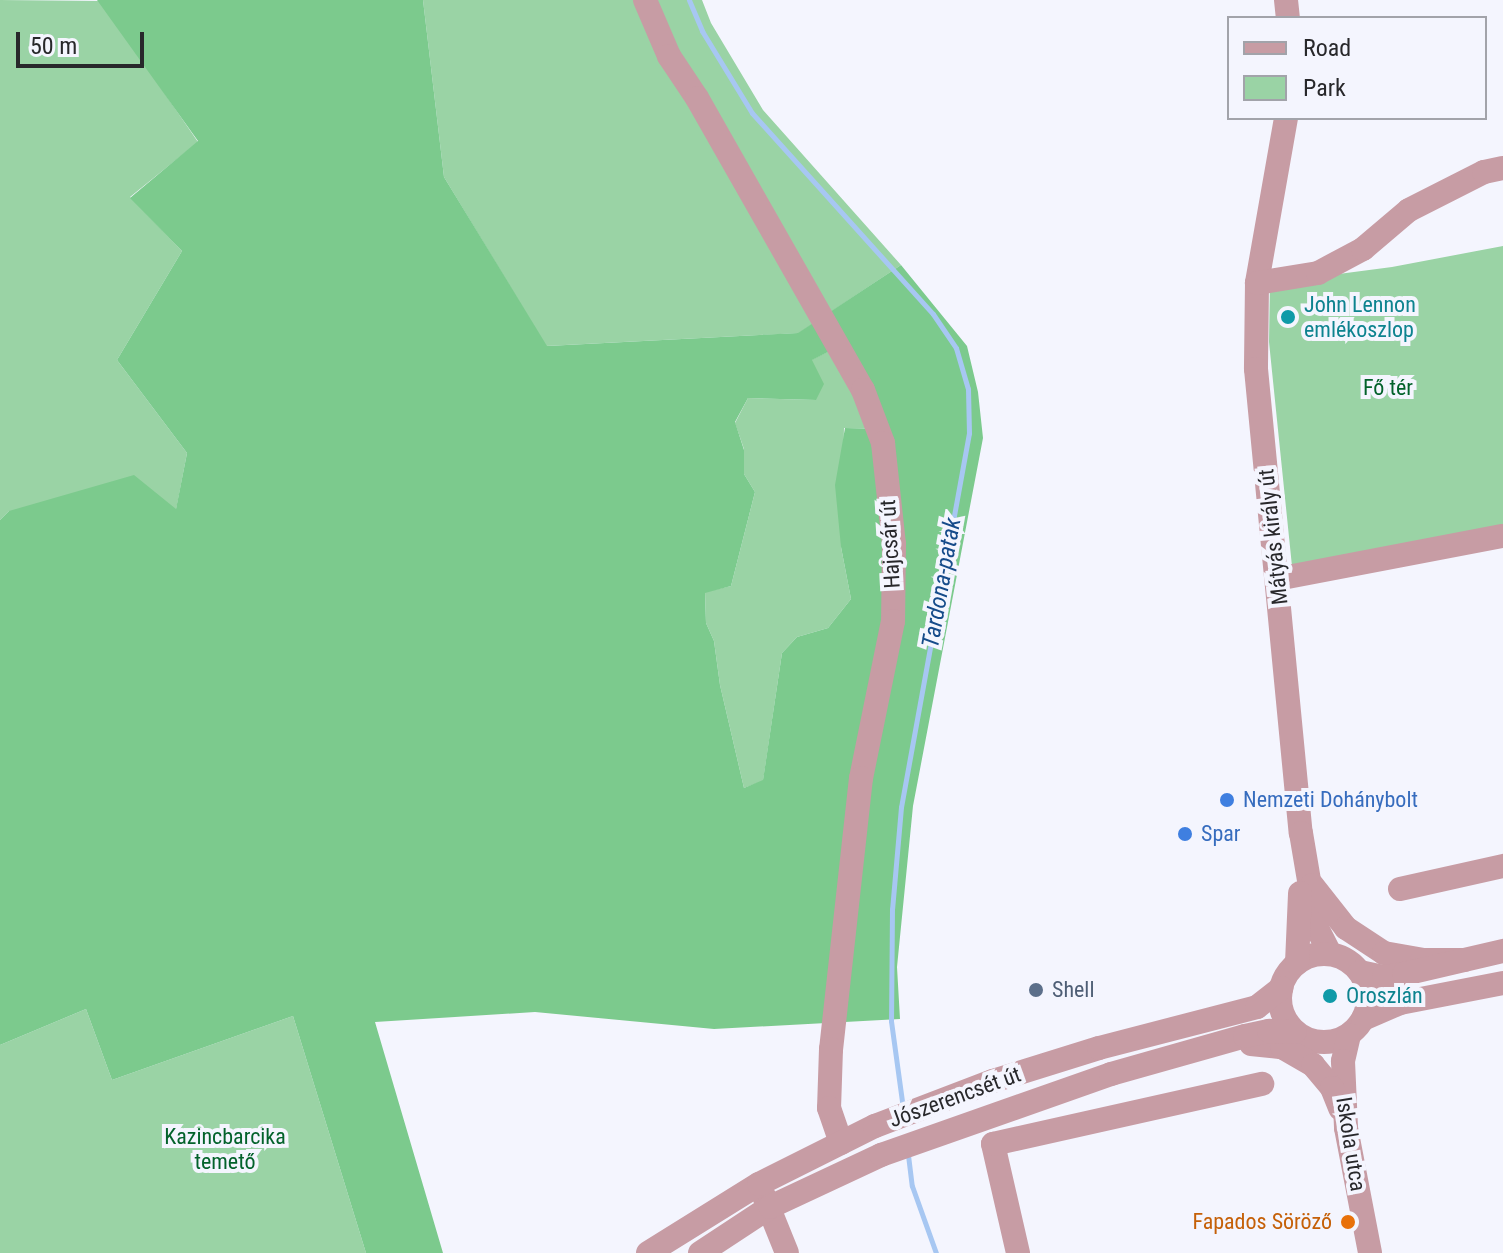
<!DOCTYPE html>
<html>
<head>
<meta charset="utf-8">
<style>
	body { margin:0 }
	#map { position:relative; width:1503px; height:1253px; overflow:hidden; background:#f4f5fe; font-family:"Roboto Condensed",sans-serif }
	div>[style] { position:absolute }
	.green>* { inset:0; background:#9ad3a5 }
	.forest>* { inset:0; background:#7cca8d }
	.stream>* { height:5px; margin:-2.5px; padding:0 2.5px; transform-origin:2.5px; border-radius:2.5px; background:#a7c7f2 }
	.minor>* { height:24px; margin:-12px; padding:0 12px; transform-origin:12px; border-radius:12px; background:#c79ca4 }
	.minor>.ring { margin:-12px; padding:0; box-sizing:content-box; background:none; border:24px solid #c79ca4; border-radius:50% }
	.dots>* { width:22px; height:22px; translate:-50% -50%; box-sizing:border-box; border:4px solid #f4f5fe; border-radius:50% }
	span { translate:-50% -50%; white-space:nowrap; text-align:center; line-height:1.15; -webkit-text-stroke:8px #f4f5fe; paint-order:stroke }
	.culture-label { font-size:22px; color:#0d838f }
	.left { translate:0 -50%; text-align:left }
	.park-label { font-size:22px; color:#03622b }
	.street-label { font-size:22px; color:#28282b }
	.shop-label { font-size:22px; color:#366cbe }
	.service-label { font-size:22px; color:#4e5e75 }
	.food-label { font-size:22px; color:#c56008 }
	.right { translate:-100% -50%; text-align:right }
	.water-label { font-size:24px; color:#164b8a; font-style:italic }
	.legend { position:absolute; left:1227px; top:16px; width:260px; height:104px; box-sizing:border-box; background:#f4f5fe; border:2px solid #a2a3aa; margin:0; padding:10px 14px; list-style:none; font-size:24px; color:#28282b }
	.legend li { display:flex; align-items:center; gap:16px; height:40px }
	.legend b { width:40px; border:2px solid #a2a3aa }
	.scale { position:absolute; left:16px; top:32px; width:128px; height:36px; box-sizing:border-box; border:4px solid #28282b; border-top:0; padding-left:10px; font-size:24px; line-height:28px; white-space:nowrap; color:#28282b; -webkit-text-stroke:6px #f4f5fe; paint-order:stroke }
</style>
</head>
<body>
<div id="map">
	<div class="green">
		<i style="clip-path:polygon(0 0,101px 1px,198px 142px,130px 197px,182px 251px,117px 360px,187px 453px,176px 510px,9px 511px,0 520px)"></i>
		<i style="clip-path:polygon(423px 0,702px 0,711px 23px,763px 110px,901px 265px,799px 333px,546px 346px,444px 177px)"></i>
		<i style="clip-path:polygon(1503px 246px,1503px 536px,1293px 576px,1269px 342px,1270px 283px,1392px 267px)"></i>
		<i style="clip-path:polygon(842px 345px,883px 429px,844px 428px,841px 547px,851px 599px,828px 628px,797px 637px,782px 653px,763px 781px,744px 788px,720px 685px,714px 641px,706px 623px,705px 592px,731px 586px,755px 492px,744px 474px,744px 449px,735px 423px,748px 398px,816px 400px,811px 360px)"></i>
		<i style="clip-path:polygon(86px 1009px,112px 1080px,293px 1016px,366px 1253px,0 1253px,0 1045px)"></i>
	</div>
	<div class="forest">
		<i style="clip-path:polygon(evenodd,97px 0,423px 0,444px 177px,547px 346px,798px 333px,901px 265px,967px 346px,978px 392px,983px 438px,913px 806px,897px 967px,900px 1019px,714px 1029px,535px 1012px,375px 1022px,443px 1253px,366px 1253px,293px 1016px,112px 1080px,86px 1009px,0 1045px,0 520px,9px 511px,134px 475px,176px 509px,187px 453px,117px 360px,182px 251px,130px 198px,198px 141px,97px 0,842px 345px,882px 429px,845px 428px,835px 485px,841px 547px,851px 599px,828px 628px,797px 637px,782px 653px,763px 780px,744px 788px,720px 685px,714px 641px,706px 623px,705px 593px,731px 586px,755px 492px,744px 474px,744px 450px,735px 422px,748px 398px,816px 400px,824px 384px,812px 360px,842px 345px)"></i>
	</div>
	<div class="stream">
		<i style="left:689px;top:0;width:34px;rotate:67deg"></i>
		<i style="left:702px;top:31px;width:96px;rotate:58.6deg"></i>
		<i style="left:752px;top:113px;width:270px;rotate:48deg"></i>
		<i style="left:933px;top:314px;width:41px;rotate:55.9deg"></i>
		<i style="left:956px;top:348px;width:43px;rotate:73.7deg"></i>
		<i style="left:968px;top:389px;width:44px;rotate:88.7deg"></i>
		<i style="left:969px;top:433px;width:380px;rotate:100.3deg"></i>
		<i style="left:901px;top:807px;width:102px;rotate:95deg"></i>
		<i style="left:892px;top:909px;width:112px;rotate:90.5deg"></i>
		<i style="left:891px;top:1021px;width:89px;rotate:82.2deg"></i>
		<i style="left:908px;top:1155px;width:31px;rotate:83deg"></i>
		<i style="left:912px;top:1186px;width:71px;rotate:70.3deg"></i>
	</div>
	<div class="minor">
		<i style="left:645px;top:0;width:61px;rotate:66.8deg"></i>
		<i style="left:669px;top:56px;width:50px;rotate:56.3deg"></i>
		<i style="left:697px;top:98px;width:336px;rotate:60.4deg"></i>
		<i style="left:863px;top:390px;width:57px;rotate:69.3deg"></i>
		<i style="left:883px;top:443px;width:102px;rotate:83.8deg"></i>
		<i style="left:894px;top:544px;width:77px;rotate:90.7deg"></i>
		<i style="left:893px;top:621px;width:160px;rotate:101.5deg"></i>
		<i style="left:861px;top:778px;width:273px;rotate:96.3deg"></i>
		<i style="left:831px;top:1049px;width:59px;rotate:91.9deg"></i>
		<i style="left:829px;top:1108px;width:37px;rotate:71deg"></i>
		<i style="left:1286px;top:0;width:18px;rotate:84deg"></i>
		<i style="left:1286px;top:118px;width:168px;rotate:100deg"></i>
		<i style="left:1257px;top:283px;width:86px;rotate:90.7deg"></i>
		<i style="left:1256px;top:369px;width:466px;rotate:84.5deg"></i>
		<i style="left:1301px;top:833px;width:96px;rotate:80.4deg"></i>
		<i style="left:1317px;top:928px;width:29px;rotate:63deg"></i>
		<i style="left:1257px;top:283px;width:62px;rotate:-9.3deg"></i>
		<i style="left:1318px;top:273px;width:51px;rotate:-28.1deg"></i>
		<i style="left:1363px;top:249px;width:60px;rotate:-40.3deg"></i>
		<i style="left:1409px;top:210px;width:84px;rotate:-26.9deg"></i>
		<i style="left:1484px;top:172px;width:19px;rotate:-12deg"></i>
		<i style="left:1277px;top:579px;width:230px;rotate:-10.8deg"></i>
		<i style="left:1312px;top:885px;width:55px;rotate:51.7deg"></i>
		<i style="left:1346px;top:928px;width:45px;rotate:33.3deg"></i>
		<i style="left:1384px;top:953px;width:39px;rotate:10deg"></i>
		<i style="left:1422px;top:960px;width:42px"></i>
		<i style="left:1400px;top:889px;width:106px;rotate:-12.6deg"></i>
		<i class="ring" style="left:1280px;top:954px;width:64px;height:64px"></i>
		<i style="left:1297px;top:963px;width:70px;rotate:-87.5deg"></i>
		<i style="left:1360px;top:972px;width:25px;rotate:12deg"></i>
		<i style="left:1384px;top:977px;width:20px;rotate:-9deg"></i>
		<i style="left:1404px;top:974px;width:102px;rotate:-13.1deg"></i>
		<i style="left:1363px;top:1019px;width:40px;rotate:-23.4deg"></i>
		<i style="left:1400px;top:1003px;width:105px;rotate:-11deg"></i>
		<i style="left:1349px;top:1035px;width:27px;rotate:103deg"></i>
		<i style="left:1343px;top:1061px;width:67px;rotate:87.4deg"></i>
		<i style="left:1346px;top:1128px;width:127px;rotate:79.1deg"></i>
		<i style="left:1251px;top:1044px;width:31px;rotate:6deg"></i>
		<i style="left:1282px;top:1047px;width:36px;rotate:30deg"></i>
		<i style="left:1313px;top:1065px;width:30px;rotate:50deg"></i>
		<i style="left:1332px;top:1088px;width:22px;rotate:68deg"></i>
		<i style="left:764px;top:1196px;width:61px;rotate:68deg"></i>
		<i style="left:648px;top:1253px;width:131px;rotate:-31.9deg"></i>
		<i style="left:759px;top:1184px;width:130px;rotate:-26.6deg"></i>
		<i style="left:875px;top:1126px;width:126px;rotate:-20.9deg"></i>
		<i style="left:993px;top:1081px;width:111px;rotate:-17.3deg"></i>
		<i style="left:1099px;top:1048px;width:163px;rotate:-14.5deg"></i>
		<i style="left:1257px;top:1007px;width:31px;rotate:-38deg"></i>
		<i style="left:700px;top:1253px;width:84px;rotate:-33.3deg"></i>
		<i style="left:770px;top:1207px;width:123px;rotate:-25.1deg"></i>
		<i style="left:881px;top:1155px;width:244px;rotate:-19.4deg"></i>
		<i style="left:1111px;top:1074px;width:139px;rotate:-15.8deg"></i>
		<i style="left:1245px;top:1036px;width:25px;rotate:-12deg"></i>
		<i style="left:1269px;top:1031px;width:26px;rotate:2deg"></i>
		<i style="left:1018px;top:1253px;width:112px;rotate:-102.9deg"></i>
		<i style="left:993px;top:1144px;width:276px;rotate:-12.6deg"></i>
	</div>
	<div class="dots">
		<i style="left:1288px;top:317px;background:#0f9aa8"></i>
		<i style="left:1227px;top:800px;background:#3f7fe0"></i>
		<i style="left:1185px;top:834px;background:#3f7fe0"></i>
		<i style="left:1036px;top:990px;background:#5c6f8a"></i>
		<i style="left:1330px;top:996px;background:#0f9aa8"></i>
		<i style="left:1348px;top:1222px;background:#e8710a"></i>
	</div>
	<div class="culture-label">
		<span class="left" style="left:1304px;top:317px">John Lennon<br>emlékoszlop</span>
		<span class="left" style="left:1346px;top:996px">Oroszlán</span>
	</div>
	<div class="park-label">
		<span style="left:1388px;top:388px">Fő tér</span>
		<span style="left:225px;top:1149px">Kazincbarcika<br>temető</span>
	</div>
	<div class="street-label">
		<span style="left:1273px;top:537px;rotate:-96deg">Mátyás király út</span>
		<span style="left:890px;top:544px;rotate:-93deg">Hajcsár út</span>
		<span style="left:955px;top:1097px;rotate:-20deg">Jószerencsét út</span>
		<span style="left:1351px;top:1144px;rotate:81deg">Iskola utca</span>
	</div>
	<div class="shop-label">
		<span class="left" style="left:1243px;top:800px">Nemzeti Dohánybolt</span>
		<span class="left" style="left:1201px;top:834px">Spar</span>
	</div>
	<div class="service-label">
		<span class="left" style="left:1052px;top:990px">Shell</span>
	</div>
	<div class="food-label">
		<span class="right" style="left:1332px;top:1222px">Fapados Söröző</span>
	</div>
	<div class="water-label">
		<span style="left:942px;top:583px;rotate:-80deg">Tardona-patak</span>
	</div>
	<ul class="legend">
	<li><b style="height:10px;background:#c79ca4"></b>Road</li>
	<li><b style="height:22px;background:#9ad3a5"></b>Park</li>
	</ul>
	<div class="scale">50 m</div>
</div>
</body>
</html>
